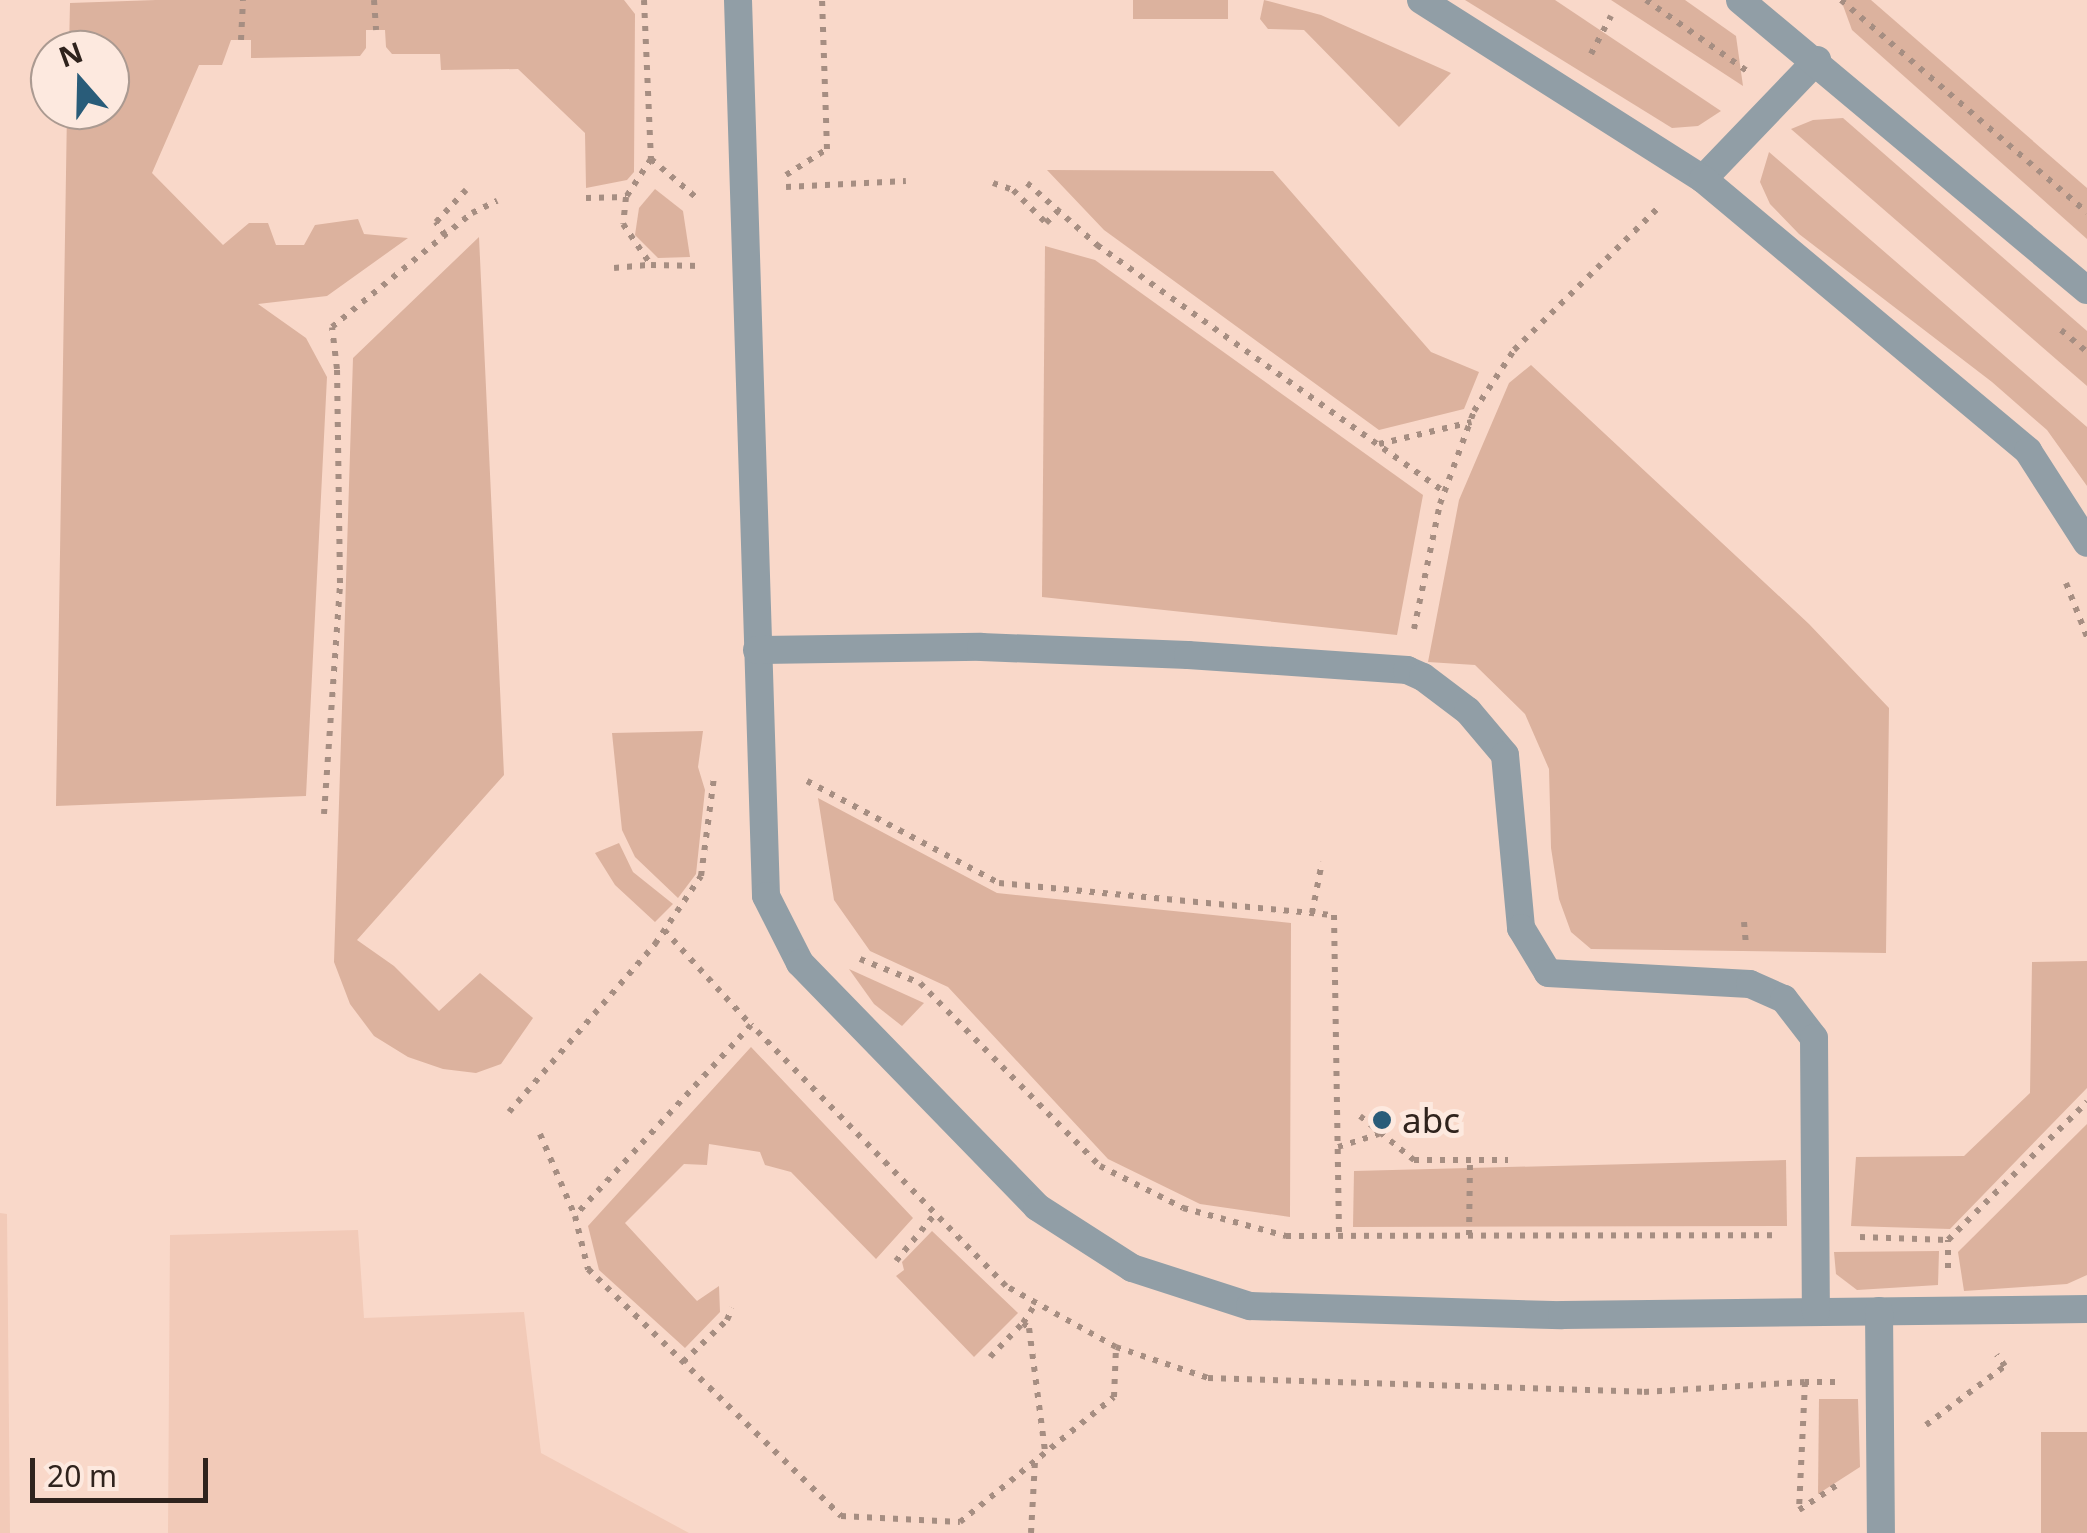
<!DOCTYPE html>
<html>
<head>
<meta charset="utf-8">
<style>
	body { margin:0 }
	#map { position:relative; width:2087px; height:1533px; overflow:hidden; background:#f9d8c9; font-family:"Noto Sans",sans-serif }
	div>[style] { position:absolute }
	.built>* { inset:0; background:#f2cab8 }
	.green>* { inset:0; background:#dcb29e; transform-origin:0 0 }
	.path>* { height:6px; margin-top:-3px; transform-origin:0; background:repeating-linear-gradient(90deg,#a68e82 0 5px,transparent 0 13px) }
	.service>* { height:28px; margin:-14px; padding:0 14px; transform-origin:14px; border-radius:14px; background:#919ea6 }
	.minor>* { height:28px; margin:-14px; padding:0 14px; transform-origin:14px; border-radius:14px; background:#919ea6 }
	.dots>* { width:28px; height:28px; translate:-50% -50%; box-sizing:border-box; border:5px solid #fde9df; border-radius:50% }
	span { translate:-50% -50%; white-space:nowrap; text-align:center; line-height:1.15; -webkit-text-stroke:10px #fde9df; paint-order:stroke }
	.poi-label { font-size:35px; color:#2f231d }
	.left { translate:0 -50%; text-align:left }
	.north { position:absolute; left:30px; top:30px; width:100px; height:100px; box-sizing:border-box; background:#fde9df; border:2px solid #ab9a91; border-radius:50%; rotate:340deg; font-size:28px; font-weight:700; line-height:40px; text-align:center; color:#2f231d }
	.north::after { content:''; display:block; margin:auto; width:35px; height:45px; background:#295c79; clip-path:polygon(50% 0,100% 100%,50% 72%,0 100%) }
	.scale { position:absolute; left:30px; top:1458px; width:178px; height:45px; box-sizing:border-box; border:5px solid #2f231d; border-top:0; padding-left:12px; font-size:30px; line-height:35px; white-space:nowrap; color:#2f231d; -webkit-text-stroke:8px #fde9df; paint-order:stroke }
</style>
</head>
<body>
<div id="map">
	<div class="built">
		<i style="clip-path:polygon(0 1213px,7px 1214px,10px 1533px,0 1533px)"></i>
		<i style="clip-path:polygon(358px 1230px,364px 1318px,524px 1312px,541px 1453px,689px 1533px,168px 1533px,170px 1235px)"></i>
	</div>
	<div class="green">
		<i style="clip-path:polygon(156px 0,624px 0,635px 14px,634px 172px,627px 180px,586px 188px,585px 133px,518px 69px,441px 70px,440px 54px,392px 54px,386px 47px,385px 30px,366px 30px,366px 48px,360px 56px,251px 58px,251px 40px,231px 40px,222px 65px,199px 65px,152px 173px,223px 245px,249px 223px,268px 223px,276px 245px,304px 245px,315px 225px,358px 219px,364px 234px,408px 238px,327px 296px,258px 304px,306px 338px,327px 377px,306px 796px,56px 806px,67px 110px,110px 110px,110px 50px,69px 50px,70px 3px)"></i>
		<i style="left:1133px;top:0;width:95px;height:19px"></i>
		<i style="clip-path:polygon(1264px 0,1321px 15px,1451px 73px,1399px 127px,1304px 30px,1268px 29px,1260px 19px)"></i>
		<i style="clip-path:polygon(1465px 0,1555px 0,1721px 111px,1698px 126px,1672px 128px)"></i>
		<i style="clip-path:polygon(1611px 0,1685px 0,1736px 36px,1743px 86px)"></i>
		<i style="clip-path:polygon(1841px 0,1871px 0,2087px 188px,2087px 239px,1852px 30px)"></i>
		<i style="clip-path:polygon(1843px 118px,2087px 331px,2087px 386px,1791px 129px,1813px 120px)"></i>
		<i style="clip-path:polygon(1769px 152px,2087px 427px,2087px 486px,2047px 430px,1992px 382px,1799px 234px,1770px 204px,1760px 182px)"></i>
		<i style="clip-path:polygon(1047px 170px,1273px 171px,1431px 352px,1479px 372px,1464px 409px,1379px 430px,1104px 230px)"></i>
		<i style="clip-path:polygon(655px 189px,683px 211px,690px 257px,658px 258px,635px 235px,639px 208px)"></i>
		<i style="clip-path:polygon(479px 237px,504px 775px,357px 940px,394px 966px,439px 1011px,480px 973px,533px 1018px,501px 1064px,476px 1073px,443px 1069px,408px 1057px,374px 1036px,350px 1004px,334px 962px,353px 358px)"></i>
		<i style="clip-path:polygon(1045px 246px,1095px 260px,1423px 495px,1397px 635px,1042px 597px)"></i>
		<i style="clip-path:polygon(1531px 365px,1809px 624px,1889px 708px,1886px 953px,1591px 949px,1571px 932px,1559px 899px,1551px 848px,1549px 769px,1525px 714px,1475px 665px,1428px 662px,1459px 500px,1509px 383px)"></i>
		<i style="clip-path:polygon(703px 731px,698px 767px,705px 790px,696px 874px,678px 898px,635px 857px,622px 830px,612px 733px)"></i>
		<i style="clip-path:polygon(818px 798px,997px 893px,1291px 923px,1290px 1217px,1200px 1204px,1108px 1159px,948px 987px,870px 951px,834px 900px)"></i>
		<i style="clip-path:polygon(619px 843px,633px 872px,673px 904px,655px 922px,615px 885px,595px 853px)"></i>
		<i style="clip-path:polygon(2087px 961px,2087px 1088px,1950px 1229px,1851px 1226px,1856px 1157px,1964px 1156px,2030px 1093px,2032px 962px)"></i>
		<i style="clip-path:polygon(849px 969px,924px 1003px,902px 1026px,874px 1004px)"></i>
		<i style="clip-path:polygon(751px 1047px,913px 1218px,876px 1259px,791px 1172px,765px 1165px,760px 1152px,709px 1144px,707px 1165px,684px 1164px,625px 1223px,697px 1301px,719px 1286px,720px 1312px,685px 1348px,599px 1270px,588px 1226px)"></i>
		<i style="clip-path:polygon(2087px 1124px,2087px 1275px,2067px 1284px,1964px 1291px,1958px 1252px)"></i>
		<i style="clip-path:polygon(1786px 1160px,1787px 1226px,1353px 1227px,1354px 1171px)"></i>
		<i style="clip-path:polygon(932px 1231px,1018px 1313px,974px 1357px,896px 1276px,904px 1270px,902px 1262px)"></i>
		<i style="clip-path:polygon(1939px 1251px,1938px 1285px,1857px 1290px,1836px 1274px,1834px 1252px)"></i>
		<i style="clip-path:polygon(1819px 1399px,1858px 1399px,1860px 1467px,1818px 1494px)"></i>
		<i style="left:2087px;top:1432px;width:101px;height:46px;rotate:90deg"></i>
	</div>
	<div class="path">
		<i style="left:374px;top:0;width:30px;rotate:86deg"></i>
		<i style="left:644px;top:0;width:159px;rotate:87.5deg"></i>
		<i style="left:651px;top:159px;width:62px;rotate:40.4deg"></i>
		<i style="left:1646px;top:0;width:123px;rotate:35.1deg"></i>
		<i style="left:1841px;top:0;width:325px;rotate:40.8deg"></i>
		<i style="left:241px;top:40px;width:40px;rotate:-87.1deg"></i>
		<i style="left:1591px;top:54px;width:43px;rotate:-62.2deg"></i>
		<i style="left:651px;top:159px;width:45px;rotate:123.3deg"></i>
		<i style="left:626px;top:197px;width:27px;rotate:96deg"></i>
		<i style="left:623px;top:224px;width:50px;rotate:55.7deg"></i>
		<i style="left:651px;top:265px;width:51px;rotate:1.1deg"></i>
		<i style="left:786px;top:175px;width:49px;rotate:-32.4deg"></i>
		<i style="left:827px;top:149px;width:149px;rotate:-91.9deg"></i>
		<i style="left:993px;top:183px;width:21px;rotate:19deg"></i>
		<i style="left:1013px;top:190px;width:47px;rotate:45deg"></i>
		<i style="left:1046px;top:223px;width:17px;rotate:-45deg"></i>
		<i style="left:1027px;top:183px;width:94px;rotate:41.5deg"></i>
		<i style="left:1097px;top:245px;width:426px;rotate:35.4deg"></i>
		<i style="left:786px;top:187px;width:120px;rotate:-2.9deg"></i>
		<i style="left:586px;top:198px;width:40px;rotate:-1.4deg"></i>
		<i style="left:445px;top:235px;width:16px;rotate:-125deg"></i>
		<i style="left:436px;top:222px;width:44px;rotate:-46.8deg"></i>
		<i style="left:614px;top:268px;width:36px;rotate:-5deg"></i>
		<i style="left:2061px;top:330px;width:34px;rotate:40deg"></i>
		<i style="left:1379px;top:444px;width:95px;rotate:-13.4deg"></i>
		<i style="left:2066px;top:583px;width:58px;rotate:68.7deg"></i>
		<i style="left:1414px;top:629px;width:128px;rotate:-78.3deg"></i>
		<i style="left:1440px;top:504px;width:99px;rotate:-69.9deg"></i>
		<i style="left:1474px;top:411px;width:73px;rotate:-56.7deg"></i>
		<i style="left:1514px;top:350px;width:204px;rotate:-44.6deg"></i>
		<i style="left:807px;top:781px;width:217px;rotate:28deg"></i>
		<i style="left:999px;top:883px;width:337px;rotate:5.5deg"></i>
		<i style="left:1334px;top:915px;width:321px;rotate:89.1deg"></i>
		<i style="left:324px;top:814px;width:232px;rotate:-86deg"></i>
		<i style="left:340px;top:583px;width:214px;rotate:-90.8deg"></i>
		<i style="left:337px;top:369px;width:42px;rotate:-96.8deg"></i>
		<i style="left:332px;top:327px;width:181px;rotate:-39.2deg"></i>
		<i style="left:472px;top:213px;width:28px;rotate:-26deg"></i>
		<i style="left:1312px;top:913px;width:52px;rotate:-78.9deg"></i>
		<i style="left:1744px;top:922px;width:21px;rotate:85deg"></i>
		<i style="left:664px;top:930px;width:129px;rotate:47.5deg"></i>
		<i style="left:860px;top:959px;width:65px;rotate:21.8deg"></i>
		<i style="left:920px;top:983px;width:257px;rotate:45.5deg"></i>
		<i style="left:1100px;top:1166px;width:93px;rotate:26.8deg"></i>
		<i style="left:1183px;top:1208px;width:107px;rotate:15.2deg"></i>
		<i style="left:1286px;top:1236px;width:486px;rotate:-0.1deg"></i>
		<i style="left:509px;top:1112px;width:223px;rotate:-49deg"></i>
		<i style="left:655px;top:944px;width:82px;rotate:-55.9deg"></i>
		<i style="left:701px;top:876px;width:100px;rotate:-82.5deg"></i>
		<i style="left:1360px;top:1116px;width:70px;rotate:39.2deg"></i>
		<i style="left:1414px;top:1160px;width:94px"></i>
		<i style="left:540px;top:1134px;width:89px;rotate:66.9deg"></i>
		<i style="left:1338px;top:1147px;width:43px;rotate:-17.6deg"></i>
		<i style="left:1469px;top:1235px;width:76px;rotate:-89.2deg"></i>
		<i style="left:1860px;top:1237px;width:88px;rotate:2deg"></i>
		<i style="left:896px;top:1261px;width:61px;rotate:-50.3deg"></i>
		<i style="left:1948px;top:1268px;width:28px;rotate:-90deg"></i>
		<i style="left:1948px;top:1240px;width:196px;rotate:-44.8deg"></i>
		<i style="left:1023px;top:1323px;width:8px;rotate:40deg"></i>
		<i style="left:1029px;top:1328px;width:125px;rotate:82.6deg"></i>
		<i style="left:1116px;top:1347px;width:126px;rotate:-151deg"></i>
		<i style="left:1006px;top:1286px;width:365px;rotate:-134.3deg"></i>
		<i style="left:751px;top:1025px;width:260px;rotate:132.7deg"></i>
		<i style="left:575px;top:1216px;width:55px;rotate:76.2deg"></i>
		<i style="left:588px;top:1269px;width:354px;rotate:44.3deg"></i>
		<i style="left:841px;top:1516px;width:119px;rotate:2.9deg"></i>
		<i style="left:960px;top:1522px;width:198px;rotate:-39.1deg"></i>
		<i style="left:1114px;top:1397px;width:50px;rotate:-87.7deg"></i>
		<i style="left:1116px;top:1347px;width:97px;rotate:18.6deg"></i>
		<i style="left:1208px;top:1378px;width:436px;rotate:1.8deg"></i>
		<i style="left:1644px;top:1392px;width:161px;rotate:-3.6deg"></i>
		<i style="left:990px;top:1357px;width:47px;rotate:-45.9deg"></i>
		<i style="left:1023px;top:1323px;width:24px;rotate:-57deg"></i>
		<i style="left:683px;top:1362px;width:61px;rotate:-43.7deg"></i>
		<i style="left:727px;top:1320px;width:13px;rotate:-67deg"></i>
		<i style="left:1835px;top:1382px;width:30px;rotate:180deg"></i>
		<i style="left:1805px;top:1382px;width:128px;rotate:92.7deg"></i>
		<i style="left:1799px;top:1510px;width:45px;rotate:-33.3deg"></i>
		<i style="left:1926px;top:1425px;width:99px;rotate:-36.8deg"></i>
		<i style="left:2005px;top:1366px;width:14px;rotate:-126deg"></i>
		<i style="left:1031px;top:1533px;width:72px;rotate:-86.8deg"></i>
	</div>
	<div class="service">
		<i style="left:1703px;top:179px;width:165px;rotate:-46.2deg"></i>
	</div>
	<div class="minor">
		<i style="left:738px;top:0;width:896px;rotate:88.21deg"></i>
		<i style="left:766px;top:896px;width:75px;rotate:63.1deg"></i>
		<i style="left:800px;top:963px;width:340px;rotate:45.8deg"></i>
		<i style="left:1037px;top:1207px;width:113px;rotate:32.7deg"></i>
		<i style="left:1132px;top:1268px;width:124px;rotate:17.9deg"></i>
		<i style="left:1250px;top:1306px;width:312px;rotate:1.7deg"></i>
		<i style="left:1562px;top:1315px;width:525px;rotate:-0.65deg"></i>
		<i style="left:1421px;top:0;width:334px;rotate:32.4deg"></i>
		<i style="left:1703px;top:179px;width:424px;rotate:39.9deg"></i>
		<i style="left:2028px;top:451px;width:109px;rotate:57.3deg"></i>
		<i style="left:1740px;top:0;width:452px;rotate:39.9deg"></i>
		<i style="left:757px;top:650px;width:224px;rotate:-0.8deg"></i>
		<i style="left:981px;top:647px;width:207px;rotate:2.2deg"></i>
		<i style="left:1188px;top:655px;width:220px;rotate:3.9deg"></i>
		<i style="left:1407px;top:670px;width:17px;rotate:24deg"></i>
		<i style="left:1423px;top:677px;width:56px;rotate:37.1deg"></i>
		<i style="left:1468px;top:711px;width:57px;rotate:49.9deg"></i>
		<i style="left:1505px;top:755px;width:174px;rotate:84.7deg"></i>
		<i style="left:1521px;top:928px;width:52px;rotate:59deg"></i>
		<i style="left:1548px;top:973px;width:202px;rotate:3.1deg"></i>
		<i style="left:1750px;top:984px;width:37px;rotate:24deg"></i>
		<i style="left:1784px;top:999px;width:49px;rotate:52.4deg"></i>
		<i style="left:1814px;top:1038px;width:274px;rotate:89.6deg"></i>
		<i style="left:1879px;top:1311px;width:222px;rotate:89.5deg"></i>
	</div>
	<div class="dots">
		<i style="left:1382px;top:1120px;background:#295c79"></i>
	</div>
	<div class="poi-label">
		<span class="left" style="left:1402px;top:1120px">abc</span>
	</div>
	<div class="north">N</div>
	<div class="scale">20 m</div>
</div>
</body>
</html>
